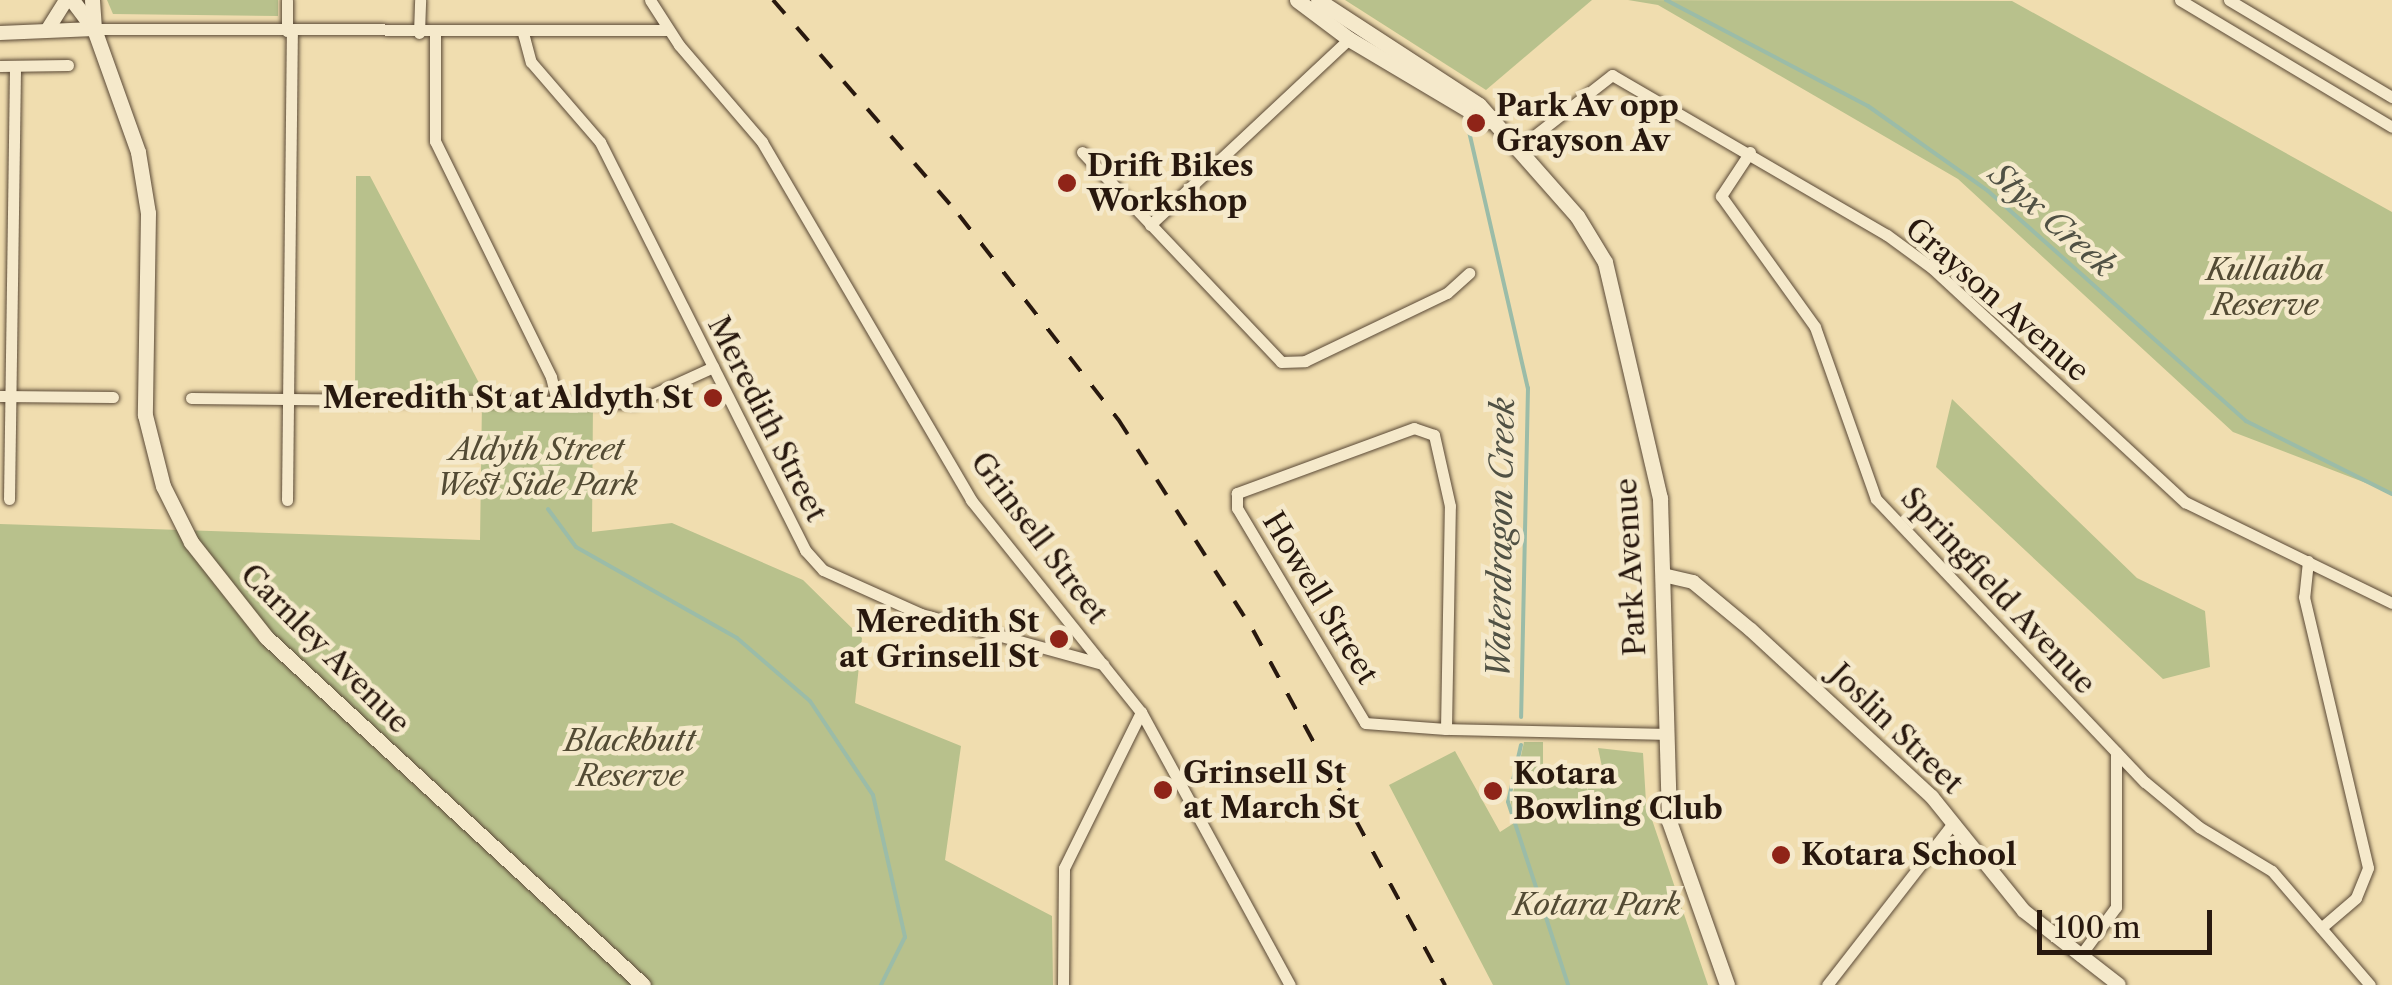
<!DOCTYPE html>
<html>
<head>
<meta charset="utf-8">
<style>
	body { margin:0 }
	#map { position:relative; width:2392px; height:985px; overflow:hidden; background:#f0ddaf; font-family:"Libre Caslon Text",serif }
	div>[style] { position:absolute }
	.green>* { inset:0; background:#b8c18c }
	.stream>* { height:4px; margin:-2px; padding:0 2px; transform-origin:2px; border-radius:2px; background:#9bbca8 }
	.roads { filter:drop-shadow(0 0 2px #5a4936) drop-shadow(0 0 2px #5a4936) }
	.minor>* { height:11px; margin:-5.5px; padding:0 5.5px; transform-origin:5.5px; border-radius:5.5px; background:#f5e9cb }
	.tertiary>* { height:14px; margin:-7px; padding:0 7px; transform-origin:7px; border-radius:7px; background:#f5e9cb }
	.secondary>* { height:15px; margin:-7.5px; padding:0 7.5px; transform-origin:7.5px; border-radius:7.5px; background:#f5e9cb }
	.rail>* { height:4px; margin-top:-2px; transform-origin:0; background:repeating-linear-gradient(90deg,#28180e 0 18px,transparent 0 36px) }
	.dots>* { width:28px; height:28px; translate:-50% -50%; box-sizing:border-box; border:5px solid #f5e9cb; border-radius:50% }
	span { translate:-50% -50%; white-space:nowrap; text-align:center; line-height:1.15; -webkit-text-stroke:9px #f5e9cb; paint-order:stroke }
	.poi-label { font-size:30px; color:#28180e; font-weight:700 }
	.left { translate:0 -50%; text-align:left }
	.right { translate:-100% -50%; text-align:right }
	.park-label { font-size:30px; color:#534b34; font-style:italic }
	.street-label { font-size:30px; color:#28180e }
	.water-label { font-size:32px; color:#505144; font-style:italic }
	.scale { position:absolute; left:2037px; top:910px; width:175px; height:45px; box-sizing:border-box; border:5px solid #28180e; border-top:0; padding-left:12px; font-size:30px; line-height:35px; white-space:nowrap; color:#28180e; -webkit-text-stroke:8px #f5e9cb; paint-order:stroke }
</style>
</head>
<body>
<div id="map">
	<div class="green">
		<i style="clip-path:polygon(107px 0,278px 0,278px 16px,113px 14px)"></i>
		<i style="clip-path:polygon(1345px 0,1592px 0,1486px 90px)"></i>
		<i style="clip-path:polygon(1628px 0,2012px 1px,2392px 212px,2392px 493px,2233px 432px,1958px 179px,1658px 5px)"></i>
		<i style="clip-path:polygon(356px 176px,370px 176px,488px 400px,593px 402px,592px 532px,672px 523px,803px 580px,862px 638px,855px 703px,961px 746px,945px 860px,1052px 916px,1053px 985px,0 985px,0 524px,480px 540px,482px 401px,355px 399px)"></i>
		<i style="clip-path:polygon(1952px 399px,2137px 578px,2205px 611px,2210px 667px,2163px 679px,1936px 467px)"></i>
		<i style="clip-path:polygon(1524px 742px,1543px 742px,1543px 781px,1605px 781px,1598px 748px,1643px 753px,1646px 802px,1708px 985px,1493px 985px,1389px 785px,1455px 751px,1500px 832px,1514px 823px,1511px 802px)"></i>
	</div>
	<div class="stream">
		<i style="left:1666px;top:0;width:228px;rotate:27.7deg"></i>
		<i style="left:1868px;top:106px;width:147px;rotate:35.3deg"></i>
		<i style="left:1988px;top:191px;width:346px;rotate:41.7deg"></i>
		<i style="left:2246px;top:421px;width:163px;rotate:26.6deg"></i>
		<i style="left:1468px;top:127px;width:268px;rotate:77.1deg"></i>
		<i style="left:1528px;top:388px;width:329px;rotate:91.2deg"></i>
		<i style="left:548px;top:509px;width:47px;rotate:53.6deg"></i>
		<i style="left:576px;top:547px;width:185px;rotate:29.5deg"></i>
		<i style="left:737px;top:638px;width:96px;rotate:40.8deg"></i>
		<i style="left:810px;top:701px;width:113px;rotate:56.2deg"></i>
		<i style="left:873px;top:795px;width:146px;rotate:77.3deg"></i>
		<i style="left:905px;top:937px;width:54px;rotate:116.6deg"></i>
		<i style="left:1521px;top:745px;width:58px;rotate:102.8deg"></i>
		<i style="left:1508px;top:802px;width:193px;rotate:71.8deg"></i>
	</div>
	<div class="roads">
		<div class="minor">
			<i style="left:650px;top:0;width:54px;rotate:57.2deg"></i>
			<i style="left:679px;top:45px;width:128px;rotate:49.4deg"></i>
			<i style="left:762px;top:142px;width:415px;rotate:59.7deg"></i>
			<i style="left:971px;top:500px;width:272px;rotate:51.3deg"></i>
			<i style="left:1141px;top:712px;width:311px;rotate:61.4deg"></i>
			<i style="left:2180px;top:0;width:247px;rotate:30.9deg"></i>
			<i style="left:2229px;top:0;width:190px;rotate:30.8deg"></i>
			<i style="left:94px;top:29px;width:574px;rotate:0.1deg"></i>
			<i style="left:287px;top:31px;width:31px;rotate:-90deg"></i>
			<i style="left:419px;top:33px;width:33px;rotate:-88deg"></i>
			<i style="left:435px;top:33px;width:108px;rotate:90deg"></i>
			<i style="left:435px;top:141px;width:263px;rotate:63.8deg"></i>
			<i style="left:551px;top:377px;width:25px;rotate:76deg"></i>
			<i style="left:523px;top:33px;width:30px;rotate:75deg"></i>
			<i style="left:531px;top:62px;width:106px;rotate:49.2deg"></i>
			<i style="left:600px;top:142px;width:457px;rotate:63.3deg"></i>
			<i style="left:805px;top:550px;width:27px;rotate:48deg"></i>
			<i style="left:823px;top:570px;width:107px;rotate:24.2deg"></i>
			<i style="left:921px;top:614px;width:189px;rotate:15.4deg"></i>
			<i style="left:0;top:66px;width:68px;rotate:-0.8deg"></i>
			<i style="left:1516px;top:150px;width:122px;rotate:-38deg"></i>
			<i style="left:1612px;top:75px;width:318px;rotate:30.2deg"></i>
			<i style="left:1887px;top:235px;width:56px;rotate:36.3deg"></i>
			<i style="left:1932px;top:268px;width:345px;rotate:42.8deg"></i>
			<i style="left:2185px;top:502px;width:230px;rotate:26deg"></i>
			<i style="left:1082px;top:152px;width:289px;rotate:46.5deg"></i>
			<i style="left:1281px;top:362px;width:24px;rotate:-2deg"></i>
			<i style="left:1305px;top:361px;width:157px;rotate:-25.6deg"></i>
			<i style="left:1447px;top:293px;width:30px;rotate:-42deg"></i>
			<i style="left:1750px;top:152px;width:53px;rotate:123.4deg"></i>
			<i style="left:1721px;top:196px;width:161px;rotate:54.3deg"></i>
			<i style="left:1815px;top:327px;width:182px;rotate:70.5deg"></i>
			<i style="left:1876px;top:499px;width:390px;rotate:46.5deg"></i>
			<i style="left:2145px;top:782px;width:70px;rotate:39.8deg"></i>
			<i style="left:2199px;top:827px;width:85px;rotate:31.1deg"></i>
			<i style="left:2272px;top:871px;width:150px;rotate:49.3deg"></i>
			<i style="left:1150px;top:225px;width:272px;rotate:-43.1deg"></i>
			<i style="left:0;top:396px;width:113px;rotate:0.5deg"></i>
			<i style="left:191px;top:398px;width:443px;rotate:0.6deg"></i>
			<i style="left:634px;top:403px;width:87px;rotate:-24.5deg"></i>
			<i style="left:9px;top:499px;width:433px;rotate:-89.2deg"></i>
			<i style="left:287px;top:500px;width:469px;rotate:-89.4deg"></i>
			<i style="left:2308px;top:561px;width:36px;rotate:96deg"></i>
			<i style="left:2304px;top:597px;width:278px;rotate:76.7deg"></i>
			<i style="left:2368px;top:868px;width:32px;rotate:112deg"></i>
			<i style="left:2356px;top:898px;width:46px;rotate:139.4deg"></i>
			<i style="left:1446px;top:729px;width:223px;rotate:-89deg"></i>
			<i style="left:1450px;top:506px;width:73px;rotate:-102.7deg"></i>
			<i style="left:1434px;top:435px;width:21px;rotate:-161deg"></i>
			<i style="left:1414px;top:428px;width:189px;rotate:159.8deg"></i>
			<i style="left:1237px;top:493px;width:15px;rotate:90deg"></i>
			<i style="left:1237px;top:508px;width:250px;rotate:59.2deg"></i>
			<i style="left:1365px;top:723px;width:81px;rotate:4.2deg"></i>
			<i style="left:1446px;top:729px;width:218px;rotate:1.3deg"></i>
			<i style="left:2080px;top:956px;width:61px;rotate:-53.7deg"></i>
			<i style="left:2116px;top:907px;width:155px;rotate:-90deg"></i>
			<i style="left:1063px;top:985px;width:117px;rotate:-89.5deg"></i>
			<i style="left:1064px;top:868px;width:174px;rotate:-63.7deg"></i>
			<i style="left:1827px;top:985px;width:205px;rotate:-52.1deg"></i>
		</div>
		<div class="tertiary">
			<i style="left:48px;top:29px;width:34px;rotate:-58deg"></i>
			<i style="left:0;top:33px;width:94px;rotate:-2.4deg"></i>
			<i style="left:1663px;top:575px;width:31px;rotate:13deg"></i>
			<i style="left:1693px;top:582px;width:75px;rotate:39.6deg"></i>
			<i style="left:1751px;top:630px;width:246px;rotate:42.7deg"></i>
			<i style="left:1932px;top:797px;width:146px;rotate:51.1deg"></i>
			<i style="left:2024px;top:911px;width:120px;rotate:37.9deg"></i>
		</div>
		<div class="secondary">
			<i style="left:72px;top:0;width:36px;rotate:53deg"></i>
			<i style="left:94px;top:29px;width:131px;rotate:70.3deg"></i>
			<i style="left:138px;top:152px;width:62px;rotate:80.7deg"></i>
			<i style="left:148px;top:213px;width:202px;rotate:90.9deg"></i>
			<i style="left:145px;top:415px;width:73px;rotate:75.8deg"></i>
			<i style="left:163px;top:486px;width:63px;rotate:63.4deg"></i>
			<i style="left:191px;top:542px;width:121px;rotate:51.7deg"></i>
			<i style="left:266px;top:637px;width:513px;rotate:42.71deg"></i>
			<i style="left:92px;top:0;width:29px;rotate:86deg"></i>
			<i style="left:1297px;top:0;width:65px;rotate:36.9deg"></i>
			<i style="left:1349px;top:39px;width:161px;rotate:30.7deg"></i>
			<i style="left:1318px;top:0;width:192px;rotate:33.1deg"></i>
			<i style="left:1479px;top:105px;width:148px;rotate:48.6deg"></i>
			<i style="left:1577px;top:216px;width:54px;rotate:58.7deg"></i>
			<i style="left:1605px;top:262px;width:242px;rotate:76.9deg"></i>
			<i style="left:1660px;top:498px;width:323px;rotate:88.4deg"></i>
			<i style="left:1669px;top:821px;width:174px;rotate:70.5deg"></i>
		</div>
	</div>
	<div class="rail">
		<i style="left:773px;top:0;width:284px;rotate:49.1deg"></i>
		<i style="left:959px;top:215px;width:259px;rotate:52.1deg"></i>
		<i style="left:1118px;top:419px;width:250px;rotate:57.4deg"></i>
		<i style="left:1253px;top:630px;width:404px;rotate:61.6deg"></i>
	</div>
	<div class="dots">
		<i style="left:1476px;top:123px;background:#8f2418"></i>
		<i style="left:1067px;top:183px;background:#8f2418"></i>
		<i style="left:713px;top:398px;background:#8f2418"></i>
		<i style="left:1059px;top:639px;background:#8f2418"></i>
		<i style="left:1163px;top:790px;background:#8f2418"></i>
		<i style="left:1493px;top:791px;background:#8f2418"></i>
		<i style="left:1781px;top:855px;background:#8f2418"></i>
	</div>
	<div class="poi-label">
		<span class="left" style="left:1496px;top:123px">Park Av opp<br>Grayson Av</span>
		<span class="left" style="left:1087px;top:183px">Drift Bikes<br>Workshop</span>
		<span class="right" style="left:693px;top:398px">Meredith St at Aldyth St</span>
		<span class="right" style="left:1039px;top:639px">Meredith St<br>at Grinsell St</span>
		<span class="left" style="left:1183px;top:790px">Grinsell St<br>at March St</span>
		<span class="left" style="left:1513px;top:791px">Kotara<br>Bowling Club</span>
		<span class="left" style="left:1801px;top:855px">Kotara School</span>
	</div>
	<div class="park-label">
		<span style="left:2265px;top:287px">Kullaiba<br>Reserve</span>
		<span style="left:537px;top:467px">Aldyth Street<br>West Side Park</span>
		<span style="left:630px;top:758px">Blackbutt<br>Reserve</span>
		<span style="left:1597px;top:905px">Kotara Park</span>
	</div>
	<div class="street-label">
		<span style="left:1997px;top:300px;rotate:41deg">Grayson Avenue</span>
		<span style="left:767px;top:419px;rotate:63deg">Meredith Street</span>
		<span style="left:1039px;top:538px;rotate:53deg">Grinsell Street</span>
		<span style="left:1631px;top:567px;rotate:-93deg">Park Avenue</span>
		<span style="left:1998px;top:591px;rotate:47deg">Springfield Avenue</span>
		<span style="left:1320px;top:598px;rotate:59deg">Howell Street</span>
		<span style="left:325px;top:649px;rotate:45deg">Carnley Avenue</span>
		<span style="left:1896px;top:729px;rotate:44deg">Joslin Street</span>
	</div>
	<div class="water-label">
		<span style="left:2052px;top:220px;rotate:41deg">Styx Creek</span>
		<span style="left:1501px;top:538px;rotate:-89deg">Waterdragon Creek</span>
	</div>
	<div class="scale">100 m</div>
</div>
</body>
</html>
